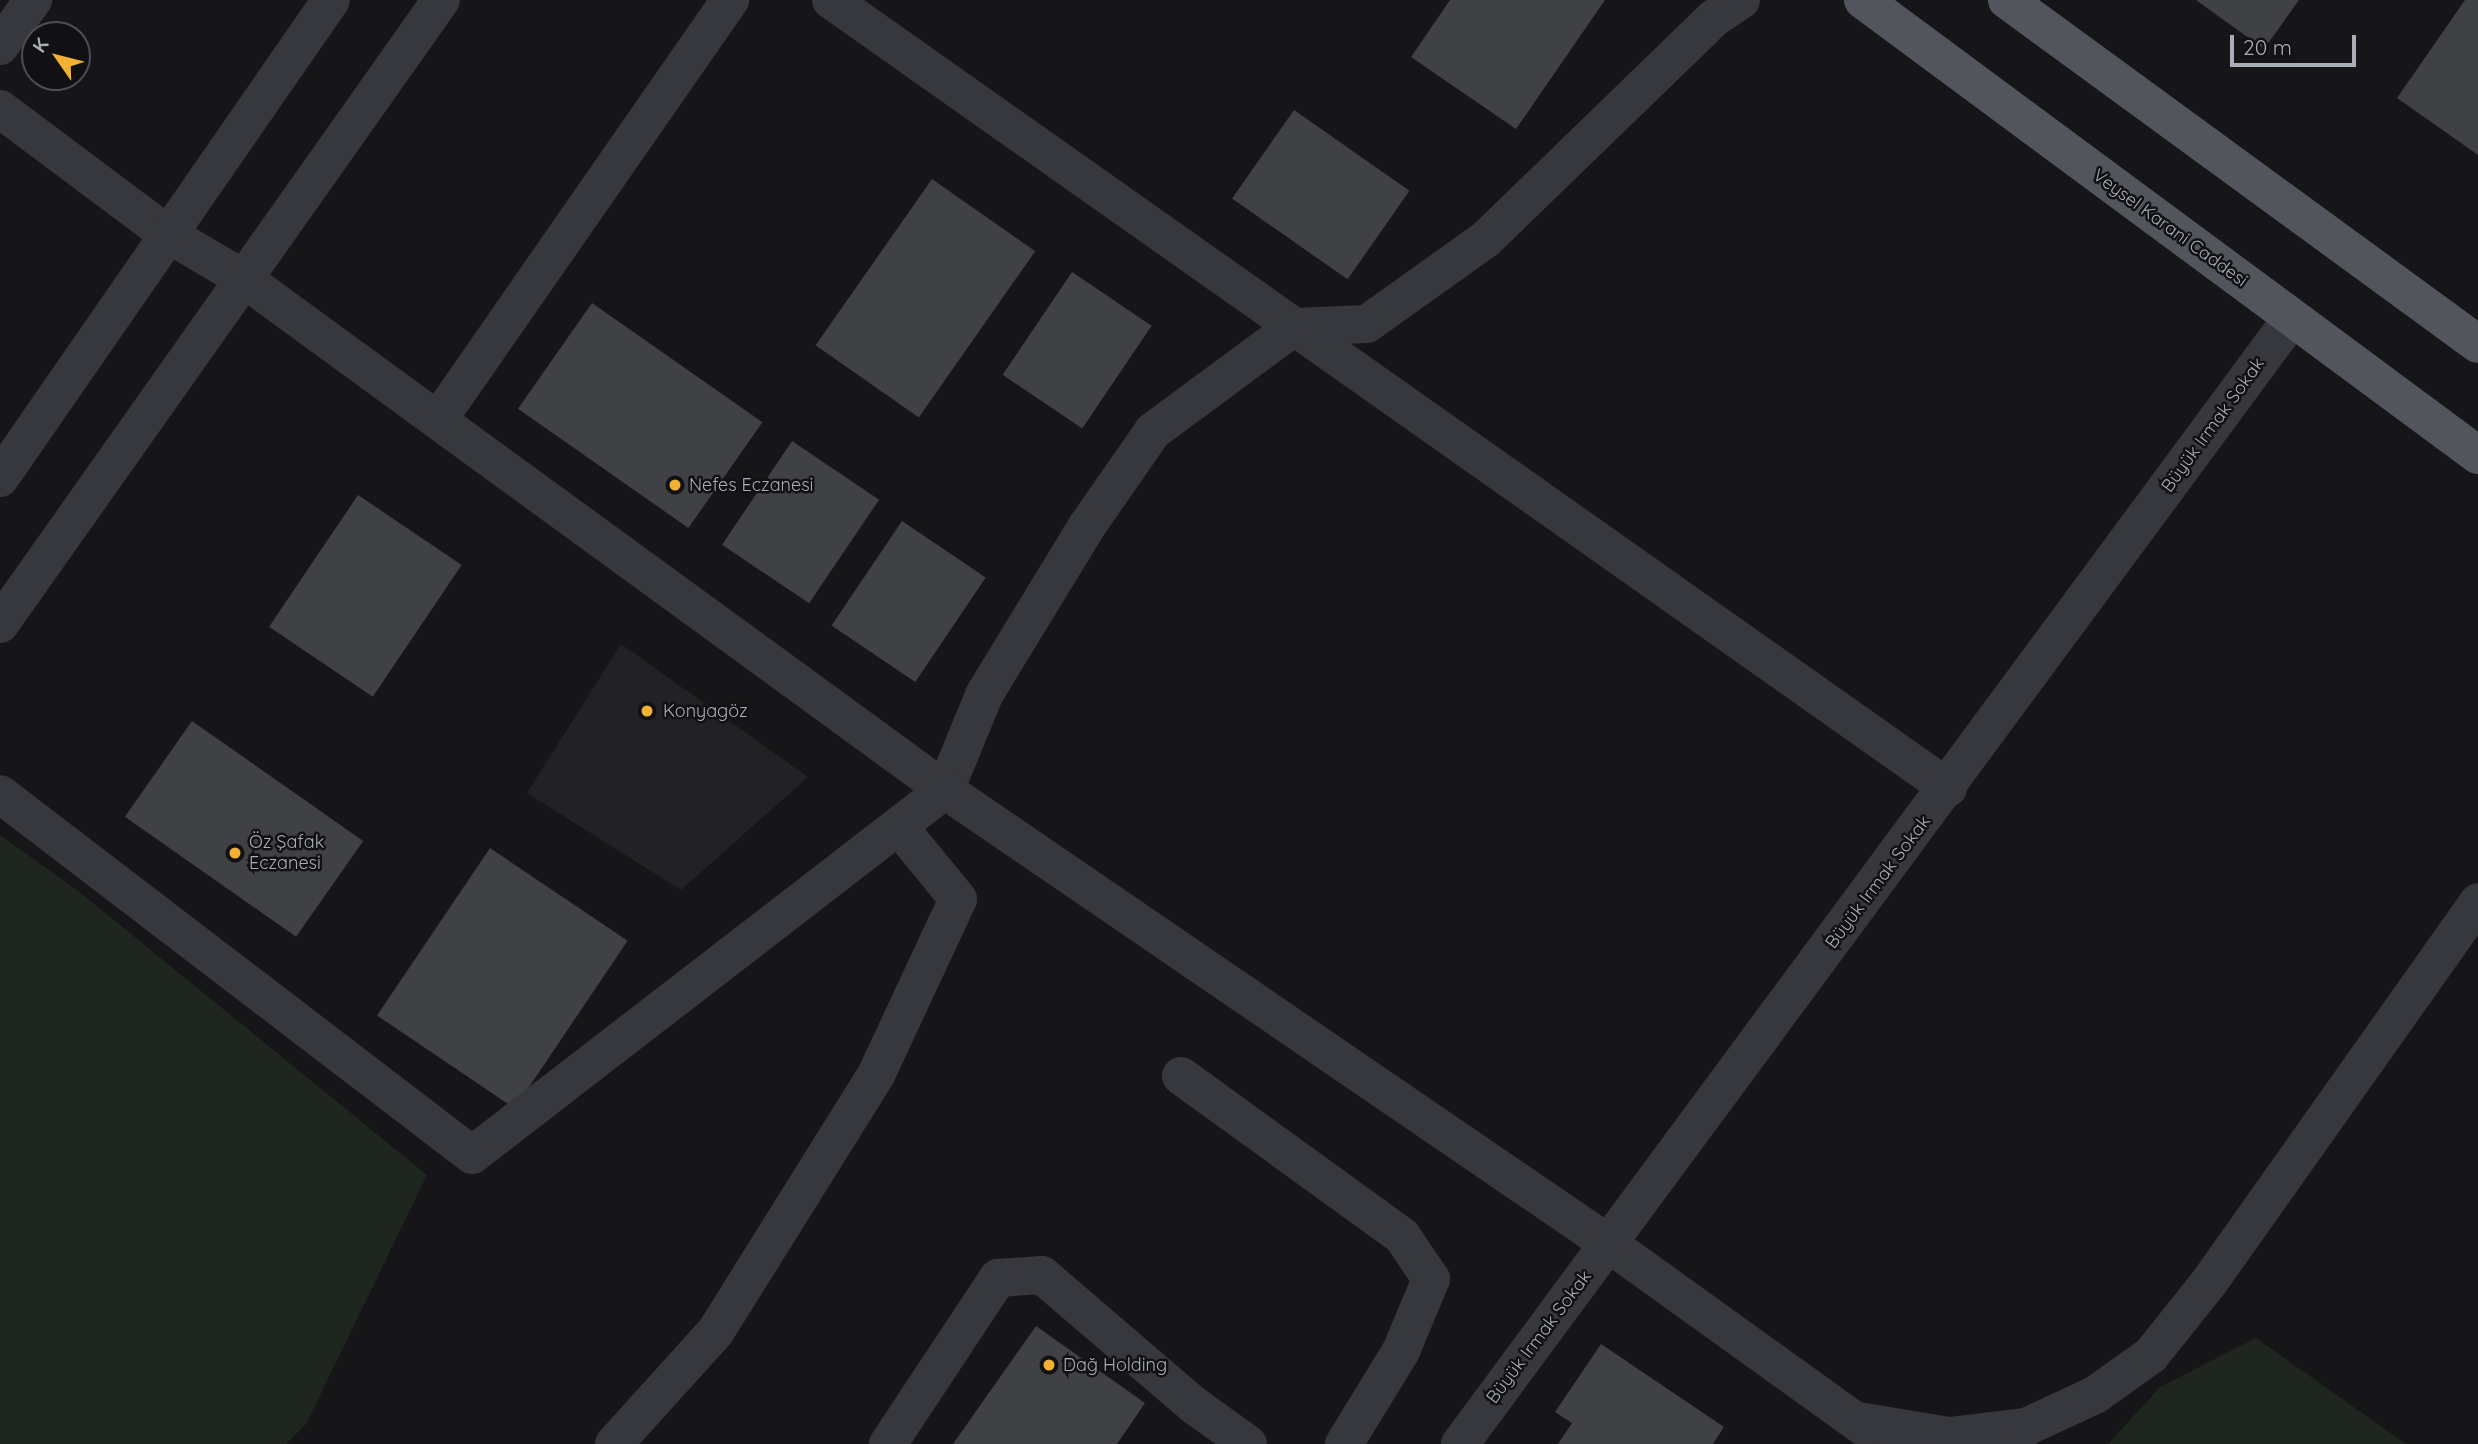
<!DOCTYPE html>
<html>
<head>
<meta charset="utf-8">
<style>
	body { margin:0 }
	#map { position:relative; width:2478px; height:1444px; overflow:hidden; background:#161618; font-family:Quicksand,sans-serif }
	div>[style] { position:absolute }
	.built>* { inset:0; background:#222225 }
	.green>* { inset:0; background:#1e261f }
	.building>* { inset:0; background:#404145; transform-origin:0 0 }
	.minor>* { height:38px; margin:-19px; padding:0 19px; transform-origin:19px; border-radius:19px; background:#37383d }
	.major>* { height:38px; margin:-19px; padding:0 19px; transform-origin:19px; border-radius:19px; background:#53555c }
	.dots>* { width:19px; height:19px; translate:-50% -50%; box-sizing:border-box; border:4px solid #111113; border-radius:50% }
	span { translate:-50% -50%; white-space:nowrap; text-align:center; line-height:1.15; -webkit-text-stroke:5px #111113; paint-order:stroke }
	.street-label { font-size:18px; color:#a8adb8 }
	.poi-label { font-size:18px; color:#a8adb8 }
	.left { translate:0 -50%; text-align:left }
	.north { position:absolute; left:21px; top:21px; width:70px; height:70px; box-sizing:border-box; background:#111113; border:2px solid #4d4f55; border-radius:50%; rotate:305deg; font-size:19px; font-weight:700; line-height:28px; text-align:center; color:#a8adb8 }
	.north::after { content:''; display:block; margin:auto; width:24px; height:32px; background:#f2b134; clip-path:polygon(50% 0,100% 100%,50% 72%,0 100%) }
	.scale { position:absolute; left:2230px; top:35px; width:126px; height:32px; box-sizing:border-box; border:4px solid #a8adb8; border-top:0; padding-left:9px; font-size:21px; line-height:24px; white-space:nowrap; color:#a8adb8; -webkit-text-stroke:5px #111113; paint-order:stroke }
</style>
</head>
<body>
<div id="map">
	<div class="built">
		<i style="clip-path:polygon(621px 644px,808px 777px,681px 890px,527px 793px)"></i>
	</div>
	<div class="green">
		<i style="clip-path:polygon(0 835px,77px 890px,427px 1175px,306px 1424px,286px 1444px,0 1444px)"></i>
		<i style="clip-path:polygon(2256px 1338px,2406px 1444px,2108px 1444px,2160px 1387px)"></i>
	</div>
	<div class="building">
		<i style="clip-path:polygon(1450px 0,1605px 0,1516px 129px,1411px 57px)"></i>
		<i style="clip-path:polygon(2196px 0,2299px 0,2264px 49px)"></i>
		<i style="clip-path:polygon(2465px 0,2478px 0,2478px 155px,2397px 98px)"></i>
		<i style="left:1294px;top:110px;width:141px;height:108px;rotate:35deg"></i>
		<i style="left:932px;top:179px;width:126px;height:203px;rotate:35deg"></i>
		<i style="left:1072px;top:272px;width:96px;height:124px;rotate:34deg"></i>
		<i style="left:592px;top:303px;width:208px;height:129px;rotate:35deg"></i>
		<i style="left:792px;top:441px;width:105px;height:125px;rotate:34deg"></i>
		<i style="left:358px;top:495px;width:125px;height:159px;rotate:34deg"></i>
		<i style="left:902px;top:521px;width:101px;height:126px;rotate:34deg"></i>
		<i style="left:192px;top:721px;width:209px;height:117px;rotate:35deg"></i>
		<i style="left:490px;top:848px;width:166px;height:202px;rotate:34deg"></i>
		<i style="clip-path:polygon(1036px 1326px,1145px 1403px,1117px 1444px,953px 1444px)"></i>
		<i style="clip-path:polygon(1601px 1344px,1724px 1427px,1713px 1444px,1558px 1444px,1572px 1423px,1555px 1412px)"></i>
	</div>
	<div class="minor">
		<i style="left:831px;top:0;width:1367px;rotate:35.2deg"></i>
		<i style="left:1741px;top:0;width:34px;rotate:146deg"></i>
		<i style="left:1713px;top:19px;width:316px;rotate:135.9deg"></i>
		<i style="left:1486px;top:239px;width:146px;rotate:144.5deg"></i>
		<i style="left:1367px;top:324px;width:73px;rotate:177.6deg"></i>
		<i style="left:1294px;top:327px;width:175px;rotate:143.6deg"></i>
		<i style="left:1153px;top:431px;width:116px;rotate:124.8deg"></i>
		<i style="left:1087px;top:526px;width:196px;rotate:121.4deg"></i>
		<i style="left:985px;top:693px;width:105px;rotate:112.4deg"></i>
		<i style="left:945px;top:790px;width:804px;rotate:34.36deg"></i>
		<i style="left:1609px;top:1244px;width:342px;rotate:35.7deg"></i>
		<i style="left:0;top:46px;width:57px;rotate:-54.3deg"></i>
		<i style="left:0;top:109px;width:207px;rotate:36.8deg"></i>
		<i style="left:166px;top:233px;width:91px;rotate:30.5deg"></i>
		<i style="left:244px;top:279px;width:867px;rotate:36.09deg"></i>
		<i style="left:945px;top:790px;width:597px;rotate:142.34deg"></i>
		<i style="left:472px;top:1155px;width:594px;rotate:-142.59deg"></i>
		<i style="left:438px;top:420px;width:512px;rotate:-55.19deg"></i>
		<i style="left:0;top:478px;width:581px;rotate:-55.3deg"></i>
		<i style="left:0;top:624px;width:764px;rotate:-54.75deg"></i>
		<i style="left:1181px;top:1076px;width:273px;rotate:35.9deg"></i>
		<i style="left:1402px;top:1236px;width:52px;rotate:56deg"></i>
		<i style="left:1431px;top:1279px;width:78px;rotate:112.6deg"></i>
		<i style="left:1401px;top:1351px;width:109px;rotate:121.5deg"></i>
		<i style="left:1858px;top:1421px;width:92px;rotate:9.4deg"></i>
		<i style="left:1949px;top:1436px;width:78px;rotate:-6.7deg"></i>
		<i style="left:2026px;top:1427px;width:76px;rotate:-24.9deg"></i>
		<i style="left:2095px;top:1395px;width:69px;rotate:-35.5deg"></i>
		<i style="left:2151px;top:1355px;width:95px;rotate:-51.4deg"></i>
		<i style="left:2210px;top:1281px;width:464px;rotate:-54.7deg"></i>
		<i style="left:614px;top:1444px;width:152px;rotate:-47.9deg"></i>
		<i style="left:716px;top:1331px;width:302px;rotate:-58deg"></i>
		<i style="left:876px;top:1075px;width:194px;rotate:-65deg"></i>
		<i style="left:958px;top:899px;width:93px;rotate:-129.3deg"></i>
		<i style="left:888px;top:1444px;width:199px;rotate:-56.5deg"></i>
		<i style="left:998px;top:1278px;width:44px;rotate:-3.9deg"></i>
		<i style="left:1042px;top:1275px;width:201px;rotate:40.6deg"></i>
		<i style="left:1195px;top:1406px;width:65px;rotate:35.6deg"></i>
		<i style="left:1460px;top:1444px;width:1400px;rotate:-53.54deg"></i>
	</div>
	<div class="major">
		<i style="left:1863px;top:0;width:765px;rotate:36.5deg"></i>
		<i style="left:2007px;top:0;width:583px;rotate:36.14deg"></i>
	</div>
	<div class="dots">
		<i style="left:675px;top:485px;background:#f2b134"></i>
		<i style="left:647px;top:711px;background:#f2b134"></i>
		<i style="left:235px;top:853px;background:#f2b134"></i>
		<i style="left:1049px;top:1365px;background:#f2b134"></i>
	</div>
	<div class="street-label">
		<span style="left:2170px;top:228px;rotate:36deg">Veysel Karani Caddesi</span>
		<span style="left:2213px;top:425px;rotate:-54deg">Büyük Irmak Sokak</span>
		<span style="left:1878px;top:882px;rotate:-53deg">Büyük Irmak Sokak</span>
		<span style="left:1539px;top:1337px;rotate:-53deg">Büyük Irmak Sokak</span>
	</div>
	<div class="poi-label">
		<span class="left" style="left:689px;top:485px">Nefes Eczanesi</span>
		<span class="left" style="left:663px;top:711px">Konyagöz</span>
		<span class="left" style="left:249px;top:853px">Öz Şafak<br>Eczanesi</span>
		<span class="left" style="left:1063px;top:1365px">Dağ Holding</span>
	</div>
	<div class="north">K</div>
	<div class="scale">20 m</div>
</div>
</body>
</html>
